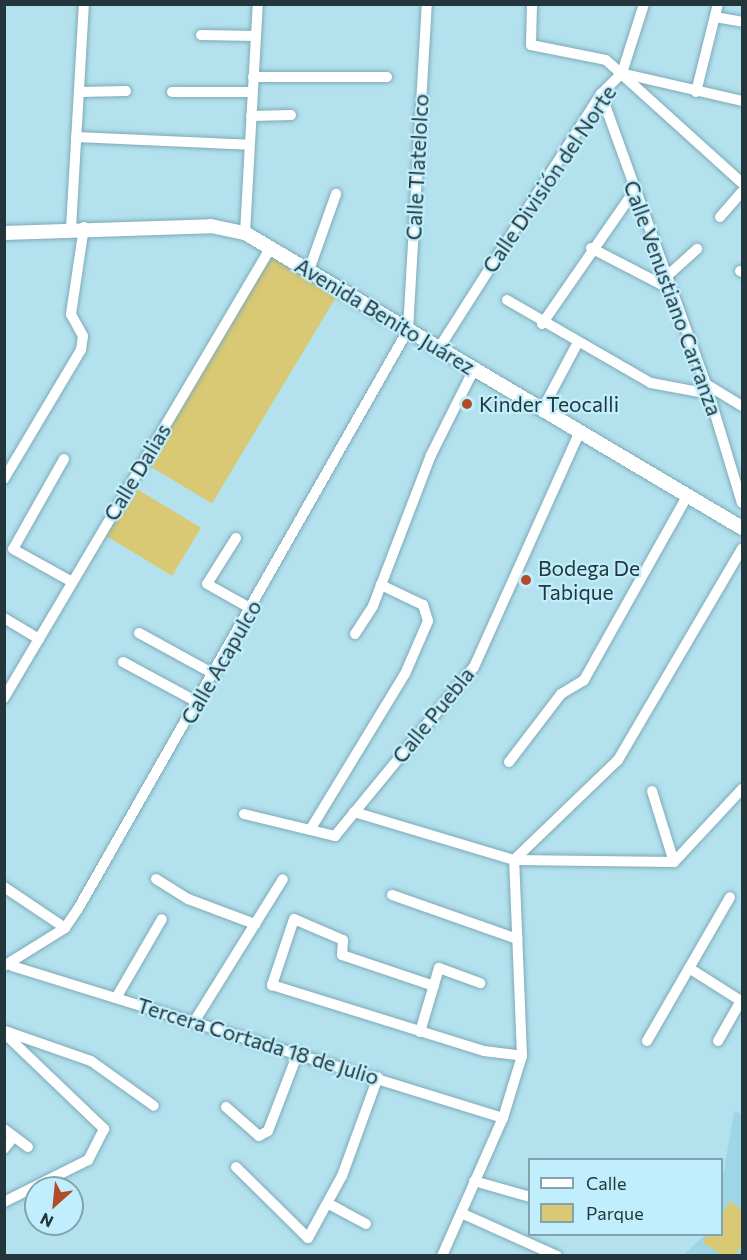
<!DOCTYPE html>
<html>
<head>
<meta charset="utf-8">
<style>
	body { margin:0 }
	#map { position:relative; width:747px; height:1260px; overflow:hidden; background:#b3e1ee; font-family:Commissioner,sans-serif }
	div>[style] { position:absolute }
	.built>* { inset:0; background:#9fd6e7 }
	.green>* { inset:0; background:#d9c874; transform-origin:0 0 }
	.roads { filter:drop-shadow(0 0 2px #7eaab7) drop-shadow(0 0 2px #7eaab7) }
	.minor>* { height:10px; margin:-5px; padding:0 5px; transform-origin:5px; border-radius:5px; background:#fff }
	.major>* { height:14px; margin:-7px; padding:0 7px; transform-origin:7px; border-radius:7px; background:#fff }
	.dots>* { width:16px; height:16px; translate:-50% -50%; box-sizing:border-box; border:3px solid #c0eefc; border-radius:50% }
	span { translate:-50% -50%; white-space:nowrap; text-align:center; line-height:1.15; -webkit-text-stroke:4.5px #c0eefc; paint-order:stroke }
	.street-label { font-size:21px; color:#23363b }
	.poi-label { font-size:21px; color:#23363b }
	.left { translate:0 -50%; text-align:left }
	.frame { position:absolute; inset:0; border:6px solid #23363b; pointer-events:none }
	.legend { position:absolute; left:528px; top:1158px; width:195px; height:78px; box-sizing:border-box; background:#c0eefc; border:2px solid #81a4af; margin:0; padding:8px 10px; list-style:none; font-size:18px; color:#23363b }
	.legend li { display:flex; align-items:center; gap:12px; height:30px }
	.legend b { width:30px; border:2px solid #81a4af }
	.north { position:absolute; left:24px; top:1176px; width:60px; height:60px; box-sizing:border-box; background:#c0eefc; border:2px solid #81a4af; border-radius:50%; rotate:207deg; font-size:16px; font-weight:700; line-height:24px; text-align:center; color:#23363b }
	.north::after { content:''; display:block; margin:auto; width:21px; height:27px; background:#b34b29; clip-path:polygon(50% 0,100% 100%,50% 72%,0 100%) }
</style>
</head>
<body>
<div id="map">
	<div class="built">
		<i style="clip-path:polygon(734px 1111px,742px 1114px,742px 1255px,682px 1256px,705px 1235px,722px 1234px,722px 1181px)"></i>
	</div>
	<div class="green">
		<i style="left:272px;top:256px;width:76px;height:243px;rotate:31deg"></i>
		<i style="left:135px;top:488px;width:77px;height:56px;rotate:31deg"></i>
		<i style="clip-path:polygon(730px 1201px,742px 1210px,742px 1244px,735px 1255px,722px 1255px,702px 1242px,708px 1235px,722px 1234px,722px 1214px)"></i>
	</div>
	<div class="roads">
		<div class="minor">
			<i style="left:532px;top:4px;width:41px;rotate:91.4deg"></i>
			<i style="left:531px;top:45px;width:76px;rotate:11.3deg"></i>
			<i style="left:606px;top:60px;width:183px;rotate:42.1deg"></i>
			<i style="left:715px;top:17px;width:27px;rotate:10deg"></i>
			<i style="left:201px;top:35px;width:55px;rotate:1deg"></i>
			<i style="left:625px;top:74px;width:120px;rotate:13deg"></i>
			<i style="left:253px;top:77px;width:134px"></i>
			<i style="left:79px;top:92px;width:47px;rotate:-1.2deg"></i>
			<i style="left:172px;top:92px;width:80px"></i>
			<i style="left:696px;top:92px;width:91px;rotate:-76deg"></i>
			<i style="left:601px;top:94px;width:308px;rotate:70.1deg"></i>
			<i style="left:706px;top:384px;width:124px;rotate:73.2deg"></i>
			<i style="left:251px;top:116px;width:40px;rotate:-1.4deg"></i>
			<i style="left:76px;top:137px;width:173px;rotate:2.6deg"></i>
			<i style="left:720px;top:217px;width:33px;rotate:-49deg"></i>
			<i style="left:71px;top:228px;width:224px;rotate:-86.7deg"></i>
			<i style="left:245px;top:233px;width:229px;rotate:-86.8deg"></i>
			<i style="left:591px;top:248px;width:89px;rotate:27.4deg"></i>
			<i style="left:309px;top:270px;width:81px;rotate:-70.4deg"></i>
			<i style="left:740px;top:271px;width:2px;rotate:27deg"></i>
			<i style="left:666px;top:277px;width:42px;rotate:-42.1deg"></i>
			<i style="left:507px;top:300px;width:166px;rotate:30deg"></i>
			<i style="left:651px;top:383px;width:59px;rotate:10.7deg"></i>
			<i style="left:542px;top:324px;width:162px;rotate:-55.3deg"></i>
			<i style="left:439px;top:348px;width:301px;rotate:-57.5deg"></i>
			<i style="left:601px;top:94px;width:30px;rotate:-45deg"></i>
			<i style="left:622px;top:73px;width:72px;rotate:-72.3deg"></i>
			<i style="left:706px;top:384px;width:42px;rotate:31.4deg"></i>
			<i style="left:543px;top:408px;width:72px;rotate:-62deg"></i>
			<i style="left:64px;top:459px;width:103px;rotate:119.5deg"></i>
			<i style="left:13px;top:549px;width:68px;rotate:29.2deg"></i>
			<i style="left:4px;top:479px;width:150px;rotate:-59.2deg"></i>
			<i style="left:81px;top:350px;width:14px;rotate:-82deg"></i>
			<i style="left:83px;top:336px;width:25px;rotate:-119deg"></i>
			<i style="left:71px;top:314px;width:88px;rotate:-81.5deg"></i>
			<i style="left:236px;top:538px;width:54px;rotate:122.2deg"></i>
			<i style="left:207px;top:584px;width:51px;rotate:29.1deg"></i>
			<i style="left:4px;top:618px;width:41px;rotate:31deg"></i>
			<i style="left:139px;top:633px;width:85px;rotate:28.7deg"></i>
			<i style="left:355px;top:634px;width:33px;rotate:-57deg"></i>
			<i style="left:373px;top:606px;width:162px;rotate:-69deg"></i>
			<i style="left:431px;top:455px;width:96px;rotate:-63.4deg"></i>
			<i style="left:123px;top:662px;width:84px;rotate:28.4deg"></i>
			<i style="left:4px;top:698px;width:524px;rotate:-59.37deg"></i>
			<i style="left:509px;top:762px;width:86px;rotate:-52.6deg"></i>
			<i style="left:561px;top:694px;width:27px;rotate:-31deg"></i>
			<i style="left:584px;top:680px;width:212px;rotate:-60.7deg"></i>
			<i style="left:652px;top:791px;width:74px;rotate:72.8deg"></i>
			<i style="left:354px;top:812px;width:167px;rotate:16.7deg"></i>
			<i style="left:514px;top:860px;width:160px;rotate:0.7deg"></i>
			<i style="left:674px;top:862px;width:100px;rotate:-47deg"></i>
			<i style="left:244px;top:814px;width:94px;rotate:13.6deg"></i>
			<i style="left:335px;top:836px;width:219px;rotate:-50.6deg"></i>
			<i style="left:474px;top:667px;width:259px;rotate:-65.8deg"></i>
			<i style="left:310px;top:830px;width:183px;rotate:-58.7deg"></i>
			<i style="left:405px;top:674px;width:58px;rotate:-66.5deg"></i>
			<i style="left:428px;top:621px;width:17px;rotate:-107deg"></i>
			<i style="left:423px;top:605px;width:47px;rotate:-154.5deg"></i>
			<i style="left:156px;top:879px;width:38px;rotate:32deg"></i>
			<i style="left:188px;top:899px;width:72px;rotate:20.5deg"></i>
			<i style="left:4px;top:887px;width:73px;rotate:33.9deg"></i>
			<i style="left:392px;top:895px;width:133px;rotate:19.4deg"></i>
			<i style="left:4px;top:966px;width:72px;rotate:-31.9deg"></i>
			<i style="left:65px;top:928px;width:23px;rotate:-56deg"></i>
			<i style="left:78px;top:909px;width:666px;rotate:-60.32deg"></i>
			<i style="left:408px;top:330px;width:327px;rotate:-86.7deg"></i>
			<i style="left:12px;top:966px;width:514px;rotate:17.2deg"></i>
			<i style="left:689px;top:968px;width:62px;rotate:32.4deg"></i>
			<i style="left:434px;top:986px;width:97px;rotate:-161.4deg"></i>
			<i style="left:342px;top:955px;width:15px;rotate:-86deg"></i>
			<i style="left:343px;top:940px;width:53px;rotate:-156.8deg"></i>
			<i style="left:294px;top:919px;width:70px;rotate:108.4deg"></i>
			<i style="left:272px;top:985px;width:222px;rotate:17.3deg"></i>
			<i style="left:484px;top:1051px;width:38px;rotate:7deg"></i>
			<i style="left:116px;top:998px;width:91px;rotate:-59.8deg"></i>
			<i style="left:194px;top:1022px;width:168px;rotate:-58.1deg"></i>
			<i style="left:5px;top:1031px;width:91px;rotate:19.2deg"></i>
			<i style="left:91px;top:1061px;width:77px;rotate:35.5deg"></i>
			<i style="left:420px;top:1032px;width:67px;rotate:-73.5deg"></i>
			<i style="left:439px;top:968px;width:44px;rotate:20.1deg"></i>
			<i style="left:4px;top:1033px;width:139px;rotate:43.8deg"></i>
			<i style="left:104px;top:1129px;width:35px;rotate:117deg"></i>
			<i style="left:88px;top:1160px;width:94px;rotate:153.4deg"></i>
			<i style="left:647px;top:1041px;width:166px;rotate:-60deg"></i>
			<i style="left:718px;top:1041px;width:48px;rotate:-60.3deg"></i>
			<i style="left:226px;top:1107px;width:44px;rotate:41.3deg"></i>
			<i style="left:259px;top:1136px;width:10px;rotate:-29deg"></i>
			<i style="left:268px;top:1131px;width:84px;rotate:-69deg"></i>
			<i style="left:4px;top:1129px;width:30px;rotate:37deg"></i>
			<i style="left:4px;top:1149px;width:16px;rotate:-52deg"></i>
			<i style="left:236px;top:1167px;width:101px;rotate:44.6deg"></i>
			<i style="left:308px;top:1238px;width:71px;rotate:-61.3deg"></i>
			<i style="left:342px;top:1176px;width:105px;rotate:-70deg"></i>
			<i style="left:474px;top:1181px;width:58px;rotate:15.9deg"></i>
			<i style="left:329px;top:1204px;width:42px;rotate:28.4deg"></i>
			<i style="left:461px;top:1213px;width:105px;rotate:24.1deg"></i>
			<i style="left:442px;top:1256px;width:151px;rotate:-66.2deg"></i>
			<i style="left:503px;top:1118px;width:65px;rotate:-73deg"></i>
			<i style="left:522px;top:1056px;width:196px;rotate:-92.3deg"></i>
			<i style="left:514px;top:860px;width:144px;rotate:-43.9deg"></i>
			<i style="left:618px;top:760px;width:245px;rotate:-59.6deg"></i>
		</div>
		<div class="major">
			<i style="left:4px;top:233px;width:207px;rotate:-1.9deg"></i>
			<i style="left:211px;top:226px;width:35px;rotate:12deg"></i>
			<i style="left:245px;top:233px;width:578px;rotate:30.69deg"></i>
		</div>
	</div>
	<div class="dots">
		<i style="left:467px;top:404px;background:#b34b29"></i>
		<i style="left:526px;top:580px;background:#b34b29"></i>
	</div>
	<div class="street-label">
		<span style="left:417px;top:167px;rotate:-87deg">Calle Tlatelolco</span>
		<span style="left:549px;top:179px;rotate:-56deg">Calle División del Norte</span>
		<span style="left:673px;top:298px;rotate:70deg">Calle Venustiano Carranza</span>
		<span style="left:385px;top:316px;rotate:31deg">Avenida Benito Juárez</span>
		<span style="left:137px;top:472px;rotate:-59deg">Calle Dalias</span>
		<span style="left:221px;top:662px;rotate:-60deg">Calle Acapulco</span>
		<span style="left:433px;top:715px;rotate:-51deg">Calle Puebla</span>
		<span style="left:258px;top:1041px;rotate:17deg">Tercera Cortada 18 de Julio</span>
	</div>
	<div class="poi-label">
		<span class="left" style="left:479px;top:404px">Kinder Teocalli</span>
		<span class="left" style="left:538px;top:580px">Bodega De<br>Tabique</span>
	</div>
	<div class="frame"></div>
	<ul class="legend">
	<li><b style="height:8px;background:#fff"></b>Calle</li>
	<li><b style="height:16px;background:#d9c874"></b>Parque</li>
	</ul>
	<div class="north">N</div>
</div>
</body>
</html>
